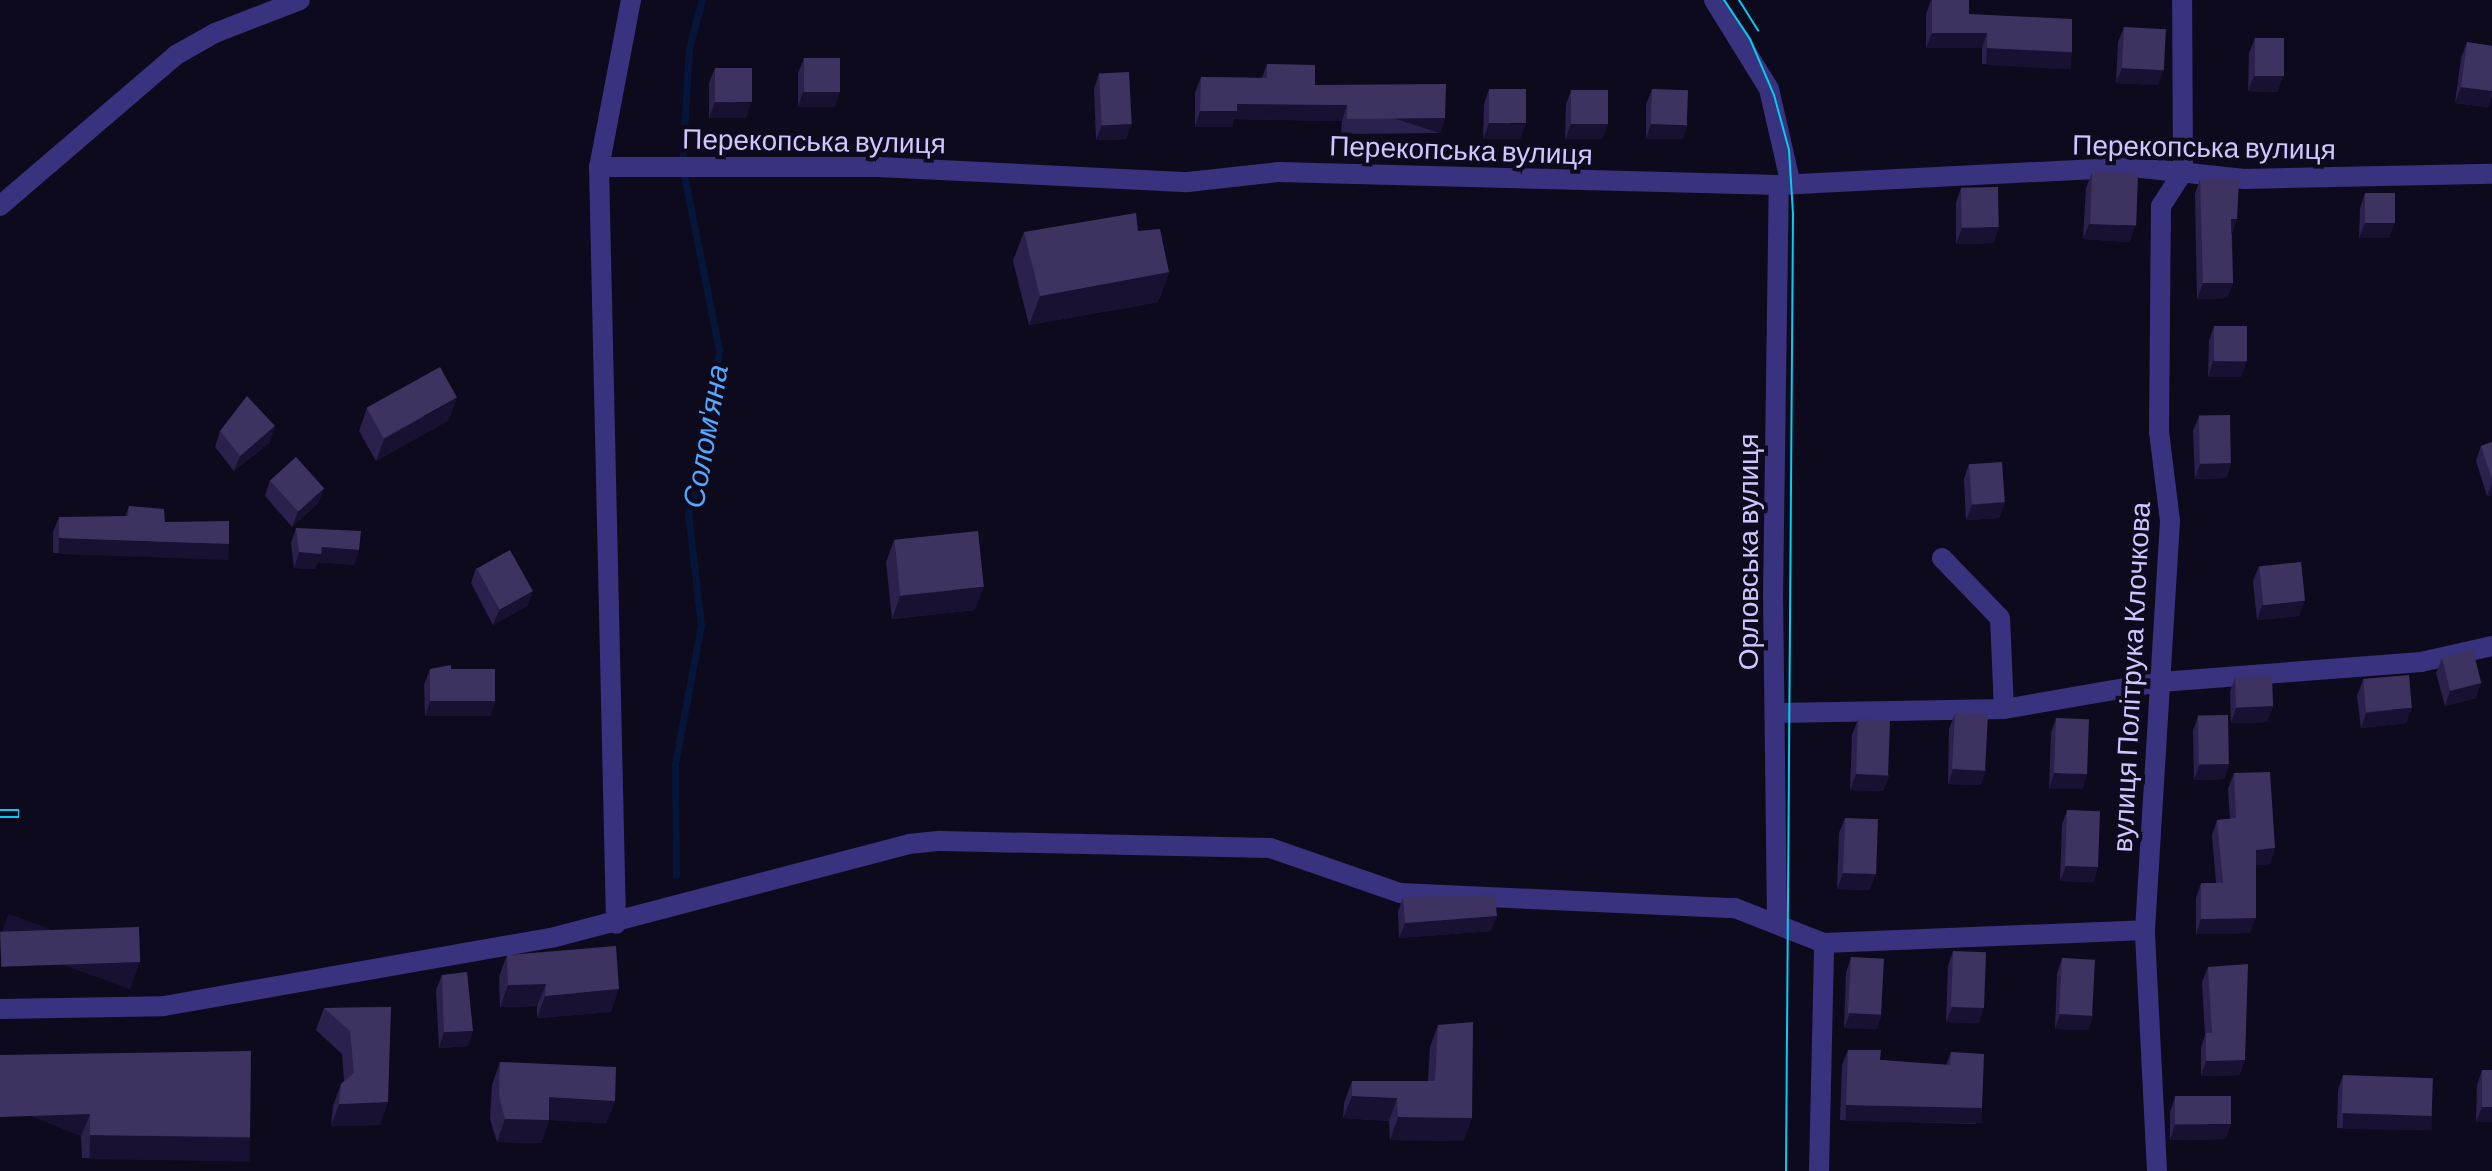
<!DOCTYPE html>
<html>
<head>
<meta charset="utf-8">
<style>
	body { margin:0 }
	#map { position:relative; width:2492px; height:1171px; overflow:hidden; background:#0e0a1d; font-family:Barlow,sans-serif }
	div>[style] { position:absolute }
	.stream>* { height:7px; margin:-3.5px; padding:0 3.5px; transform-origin:3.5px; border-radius:3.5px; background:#06163b }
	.minor>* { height:20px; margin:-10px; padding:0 10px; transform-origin:10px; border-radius:10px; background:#39327f }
	.tram>* { height:2px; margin:-1px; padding:0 1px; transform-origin:1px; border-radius:1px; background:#00cdf1 }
	.rail>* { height:9px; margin-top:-4.5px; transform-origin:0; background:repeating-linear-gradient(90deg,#0e0a1d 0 18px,#00cdf1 0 36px); box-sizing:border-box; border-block:2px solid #00cdf1 }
	.wall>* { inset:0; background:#2c214c }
	.shaded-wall>* { inset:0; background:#191131; transform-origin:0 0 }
	.building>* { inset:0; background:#3e3360; transform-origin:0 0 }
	span { translate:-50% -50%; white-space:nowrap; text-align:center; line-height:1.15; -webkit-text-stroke:8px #0e0a1d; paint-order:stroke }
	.street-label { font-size:28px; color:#d0c6ff }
	.water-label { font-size:30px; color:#54a7ff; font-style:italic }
</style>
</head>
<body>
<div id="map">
	<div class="stream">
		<i style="left:676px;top:875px;width:111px;rotate:-90.5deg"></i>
		<i style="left:675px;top:764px;width:141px;rotate:-79.4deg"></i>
		<i style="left:701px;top:625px;width:114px;rotate:-96.6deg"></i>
		<i style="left:688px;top:512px;width:49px;rotate:-70.8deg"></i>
		<i style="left:704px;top:466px;width:117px;rotate:-82.6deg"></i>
		<i style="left:719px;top:350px;width:189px;rotate:-101.3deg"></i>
		<i style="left:682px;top:165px;width:118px;rotate:-86.6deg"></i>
		<i style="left:689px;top:47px;width:49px;rotate:-74.5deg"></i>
	</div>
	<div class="minor">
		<i style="left:631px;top:0;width:170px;rotate:100.8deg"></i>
		<i style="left:599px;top:167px;width:279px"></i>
		<i style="left:878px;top:167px;width:310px;rotate:2.8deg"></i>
		<i style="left:1188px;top:182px;width:92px;rotate:-6.3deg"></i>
		<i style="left:1279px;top:172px;width:500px;rotate:1.49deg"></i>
		<i style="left:1779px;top:185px;width:353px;rotate:-2.9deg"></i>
		<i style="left:2132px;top:167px;width:113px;rotate:6.1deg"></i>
		<i style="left:2244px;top:179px;width:248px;rotate:-1.2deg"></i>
		<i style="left:1714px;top:0;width:105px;rotate:58.3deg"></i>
		<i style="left:1769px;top:89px;width:98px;rotate:77.1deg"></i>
		<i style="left:599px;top:167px;width:757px;rotate:88.71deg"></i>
		<i style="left:0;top:206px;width:232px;rotate:-40.6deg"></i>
		<i style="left:176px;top:55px;width:45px;rotate:-29.4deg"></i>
		<i style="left:215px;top:33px;width:91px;rotate:-21.2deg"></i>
		<i style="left:1942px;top:558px;width:83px;rotate:46deg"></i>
		<i style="left:2000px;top:618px;width:91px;rotate:87.5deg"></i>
		<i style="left:1775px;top:713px;width:229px;rotate:-1deg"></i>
		<i style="left:2004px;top:709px;width:159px;rotate:-9.8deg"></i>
		<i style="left:2161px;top:682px;width:261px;rotate:-4.4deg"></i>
		<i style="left:2421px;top:662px;width:73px;rotate:-12.7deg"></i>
		<i style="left:1777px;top:920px;width:322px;rotate:-90.7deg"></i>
		<i style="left:1773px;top:598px;width:413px;rotate:-89.2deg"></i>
		<i style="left:0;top:1009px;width:164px;rotate:-1deg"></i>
		<i style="left:164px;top:1006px;width:397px;rotate:-10deg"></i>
		<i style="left:555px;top:937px;width:366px;rotate:-14.7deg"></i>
		<i style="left:909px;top:844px;width:31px;rotate:-6deg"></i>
		<i style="left:940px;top:841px;width:330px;rotate:1.2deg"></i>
		<i style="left:1270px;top:848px;width:138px;rotate:19.1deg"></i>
		<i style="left:1400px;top:893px;width:335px;rotate:2.6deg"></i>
		<i style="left:1735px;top:908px;width:96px;rotate:21.5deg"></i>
		<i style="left:1824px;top:943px;width:321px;rotate:-2.3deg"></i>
		<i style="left:1819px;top:1171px;width:228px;rotate:-88.7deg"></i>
		<i style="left:2157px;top:1171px;width:241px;rotate:-92.9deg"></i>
		<i style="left:2145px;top:930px;width:410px;rotate:-86.5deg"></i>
		<i style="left:2170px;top:521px;width:90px;rotate:-97deg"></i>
		<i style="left:2159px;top:432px;width:226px;rotate:-89.5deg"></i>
		<i style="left:2161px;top:206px;width:40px;rotate:-57.1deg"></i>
		<i style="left:2183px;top:172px;width:172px;rotate:-90.3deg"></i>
	</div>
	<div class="tram">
		<i style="left:1724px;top:0;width:47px;rotate:56.3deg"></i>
		<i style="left:1750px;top:39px;width:61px;rotate:66.8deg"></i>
		<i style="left:1774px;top:95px;width:57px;rotate:74.7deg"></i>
		<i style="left:1789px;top:150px;width:64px;rotate:86.4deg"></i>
		<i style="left:1793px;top:214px;width:957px;rotate:90.42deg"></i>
		<i style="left:1739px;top:0;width:36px;rotate:58deg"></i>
	</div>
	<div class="rail">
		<i style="left:0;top:813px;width:19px"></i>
	</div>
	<div class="wall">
		<i style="clip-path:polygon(1931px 0,2072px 52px,2066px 68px,1982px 64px,1982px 48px,1926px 48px,1926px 14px)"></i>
		<i style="clip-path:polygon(2124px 27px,2158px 85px,2116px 83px,2118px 42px)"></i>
		<i style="clip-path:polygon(2255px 38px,2283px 76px,2277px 92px,2248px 91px,2249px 53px)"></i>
		<i style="clip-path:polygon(2467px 42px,2492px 46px,2492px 95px,2488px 107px,2455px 103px,2461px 58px)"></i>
		<i style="clip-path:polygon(804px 58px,835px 107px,798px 107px,798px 73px)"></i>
		<i style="clip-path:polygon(1267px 64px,1315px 85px,1445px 118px,1440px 133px,1341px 134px,1342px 121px,1234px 119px,1232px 127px,1195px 127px,1195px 93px,1201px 77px,1262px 78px)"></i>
		<i style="clip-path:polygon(715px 68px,746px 118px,709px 118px,709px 83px)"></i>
		<i style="clip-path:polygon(1099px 73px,1126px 139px,1096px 140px,1094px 89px)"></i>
		<i style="clip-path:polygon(1489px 89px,1520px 139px,1483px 139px,1484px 104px)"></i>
		<i style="clip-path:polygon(1652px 89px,1683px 139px,1646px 139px,1646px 105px)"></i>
		<i style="clip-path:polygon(1571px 90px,1608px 124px,1602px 139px,1565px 139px,1566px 105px)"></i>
		<i style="clip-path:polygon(2092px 172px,2130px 242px,2083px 239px,2086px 188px)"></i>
		<i style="clip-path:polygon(2200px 179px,2232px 234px,2233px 283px,2227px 298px,2197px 299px,2195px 194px)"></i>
		<i style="clip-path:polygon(1961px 188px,1994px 243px,1956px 244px,1956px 203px)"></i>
		<i style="clip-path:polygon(2365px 193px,2394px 223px,2389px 238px,2359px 238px,2360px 208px)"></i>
		<i style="clip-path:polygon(1138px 231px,1169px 272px,1158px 302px,1029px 325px,1013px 261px,1024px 232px)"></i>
		<i style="clip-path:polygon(2214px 326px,2246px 362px,2241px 377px,2208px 377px,2209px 341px)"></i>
		<i style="clip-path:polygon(367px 408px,449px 420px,376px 461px,359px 431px)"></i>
		<i style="clip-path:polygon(2199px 416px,2231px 463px,2226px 478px,2195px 479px,2193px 431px)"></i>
		<i style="clip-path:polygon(220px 431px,270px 442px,234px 471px,215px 447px)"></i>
		<i style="clip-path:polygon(2492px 442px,2492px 495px,2487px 496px,2476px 461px,2481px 446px)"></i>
		<i style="clip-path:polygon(1969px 464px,2005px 502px,1999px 518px,1966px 520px,1964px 479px)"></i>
		<i style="clip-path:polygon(270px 480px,324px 488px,318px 503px,292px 527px,265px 496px)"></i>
		<i style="clip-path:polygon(129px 506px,165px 522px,223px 559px,53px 553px,53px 532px,59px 517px,125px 517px)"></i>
		<i style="clip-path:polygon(296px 528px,354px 565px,318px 562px,315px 569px,294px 568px,291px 543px)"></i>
		<i style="clip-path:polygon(894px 540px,975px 610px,892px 619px,886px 562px)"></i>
		<i style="clip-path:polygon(2259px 566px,2299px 616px,2257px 620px,2253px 581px)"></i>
		<i style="clip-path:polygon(476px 568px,533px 591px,527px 606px,493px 625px,471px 583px)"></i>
		<i style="clip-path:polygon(2442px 658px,2476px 698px,2445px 706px,2436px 673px)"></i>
		<i style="clip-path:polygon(430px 669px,451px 669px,495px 701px,490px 716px,425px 716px,424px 685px)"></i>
		<i style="clip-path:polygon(2235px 677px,2273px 706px,2267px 722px,2231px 723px,2230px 692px)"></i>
		<i style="clip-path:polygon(2363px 680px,2406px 723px,2361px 728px,2357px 696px)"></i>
		<i style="clip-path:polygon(1955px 713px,1986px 770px,1980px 785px,1948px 784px,1949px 729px)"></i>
		<i style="clip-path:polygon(2198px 716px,2229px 764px,2224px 779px,2194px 780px,2193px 731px)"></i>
		<i style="clip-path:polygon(2056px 718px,2087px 774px,2082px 789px,2049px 789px,2051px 733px)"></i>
		<i style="clip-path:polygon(1858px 719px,1889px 776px,1883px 791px,1850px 790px,1852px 735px)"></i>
		<i style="clip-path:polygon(2234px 773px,2270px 864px,2256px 865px,2250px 933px,2196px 934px,2196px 898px,2201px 883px,2216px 883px,2212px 835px,2217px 820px,2230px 819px,2228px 789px)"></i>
		<i style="clip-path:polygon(2067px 810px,2098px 866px,2093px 882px,2060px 881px,2062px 825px)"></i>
		<i style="clip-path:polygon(1845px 818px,1870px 890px,1837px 889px,1839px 833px)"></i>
		<i style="clip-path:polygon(1403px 897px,1491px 931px,1399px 938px,1398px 912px)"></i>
		<i style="clip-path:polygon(1953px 951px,1979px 1023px,1946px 1022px,1948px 966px)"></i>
		<i style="clip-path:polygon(507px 955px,611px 1012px,537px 1018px,537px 1006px,500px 1007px,499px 977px)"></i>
		<i style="clip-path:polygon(1851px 957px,1877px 1029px,1844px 1028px,1846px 973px)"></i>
		<i style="clip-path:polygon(2062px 958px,2093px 1015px,2088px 1030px,2055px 1029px,2057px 974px)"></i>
		<i style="clip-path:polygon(2208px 967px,2245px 1060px,2239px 1075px,2201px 1076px,2201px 1048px,2205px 1035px,2202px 982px)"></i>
		<i style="clip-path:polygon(442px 975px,468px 1046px,439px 1048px,436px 990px)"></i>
		<i style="clip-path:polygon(391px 1007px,380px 1125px,331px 1126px,333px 1106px,341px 1084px,344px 1081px,342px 1054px,316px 1030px,324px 1008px)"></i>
		<i style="clip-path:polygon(1438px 1025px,1472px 1118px,1463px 1141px,1390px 1140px,1389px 1121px,1343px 1118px,1344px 1103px,1352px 1081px,1428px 1081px,1430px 1047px)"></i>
		<i style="clip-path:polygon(1848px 1050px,1880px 1060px,1946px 1065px,1951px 1052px,1982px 1108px,1976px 1124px,1840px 1120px,1842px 1065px)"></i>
		<i style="clip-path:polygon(0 1055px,250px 1137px,242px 1160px,82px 1158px,81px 1136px)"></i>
		<i style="clip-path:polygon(500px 1062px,615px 1101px,606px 1123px,549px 1120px,541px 1143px,497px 1142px,490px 1119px,492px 1085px)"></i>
		<i style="clip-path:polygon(2482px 1070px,2492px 1070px,2492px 1122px,2476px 1122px,2477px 1085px)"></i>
		<i style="clip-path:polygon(2343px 1075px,2427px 1130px,2337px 1128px,2338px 1090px)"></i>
		<i style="clip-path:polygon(2175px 1097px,2226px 1139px,2170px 1140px,2170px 1112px)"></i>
	</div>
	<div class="shaded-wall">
		<i style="clip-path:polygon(1932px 33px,1987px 33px,1982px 48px,1926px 48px)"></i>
		<i style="left:1987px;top:48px;width:85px;height:17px;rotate:3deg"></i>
		<i style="clip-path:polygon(2122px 68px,2164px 70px,2158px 85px,2116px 83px)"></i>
		<i style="clip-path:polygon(2254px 76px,2283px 76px,2277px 92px,2248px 91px)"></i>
		<i style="clip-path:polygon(2461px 87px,2492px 91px,2488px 107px,2455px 103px)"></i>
		<i style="clip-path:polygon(803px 92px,840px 92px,835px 107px,798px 107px)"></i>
		<i style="clip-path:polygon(715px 102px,751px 103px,746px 118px,709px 118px)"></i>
		<i style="clip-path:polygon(1237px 104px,1347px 105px,1342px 121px,1234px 119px,1232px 127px,1195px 127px,1200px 111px)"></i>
		<i style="left:1445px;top:118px;width:16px;height:98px;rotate:108deg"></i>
		<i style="clip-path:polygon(1489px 123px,1526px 124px,1520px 139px,1483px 139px)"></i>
		<i style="clip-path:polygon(1132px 124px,1126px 139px,1096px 140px,1102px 125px)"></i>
		<i style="clip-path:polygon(1571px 124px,1608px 124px,1602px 139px,1565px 139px)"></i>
		<i style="clip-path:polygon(1651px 124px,1688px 124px,1683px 139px,1646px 139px)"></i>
		<i style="clip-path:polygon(2231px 219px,2237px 219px,2232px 234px)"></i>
		<i style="clip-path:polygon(2365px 223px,2394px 223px,2389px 238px,2359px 238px)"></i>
		<i style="clip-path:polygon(2089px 224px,2135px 226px,2130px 242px,2083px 239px)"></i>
		<i style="clip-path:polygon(1999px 227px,1994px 243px,1956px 244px,1962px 228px)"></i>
		<i style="clip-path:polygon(1169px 272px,1158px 302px,1029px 325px,1040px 296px)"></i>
		<i style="clip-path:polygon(2203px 283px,2233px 283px,2227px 298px,2197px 299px)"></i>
		<i style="clip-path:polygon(2213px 361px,2246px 362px,2241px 377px,2208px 377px)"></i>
		<i style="clip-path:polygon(457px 398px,449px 420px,376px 461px,384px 439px)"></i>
		<i style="clip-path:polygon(275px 426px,270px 442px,234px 471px,240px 456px)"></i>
		<i style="clip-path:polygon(2231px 463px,2226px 478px,2195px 479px,2200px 464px)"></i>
		<i style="clip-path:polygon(2492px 483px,2492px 495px,2487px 496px)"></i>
		<i style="clip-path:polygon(324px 488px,318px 503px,292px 527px,298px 511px)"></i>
		<i style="clip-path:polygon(2005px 502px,1999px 518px,1966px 520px,1972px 505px)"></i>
		<i style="left:59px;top:538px;width:170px;height:16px;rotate:2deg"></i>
		<i style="clip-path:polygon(322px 547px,359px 550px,354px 565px,318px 562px,315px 569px,294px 568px,299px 552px)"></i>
		<i style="clip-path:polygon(984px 587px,975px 610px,892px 619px,900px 596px)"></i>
		<i style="clip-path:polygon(533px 591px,527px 606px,493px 625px,499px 610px)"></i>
		<i style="clip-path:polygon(2305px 601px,2299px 616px,2257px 620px,2262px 605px)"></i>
		<i style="clip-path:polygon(2481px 683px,2476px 698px,2445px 706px,2450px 691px)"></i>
		<i style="clip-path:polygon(430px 701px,495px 701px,490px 716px,425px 716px)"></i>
		<i style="clip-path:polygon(2273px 706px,2267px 722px,2231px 723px,2236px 708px)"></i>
		<i style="clip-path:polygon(2412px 708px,2406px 723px,2361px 728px,2366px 713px)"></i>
		<i style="clip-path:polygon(2200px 764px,2229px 764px,2224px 779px,2194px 780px)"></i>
		<i style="clip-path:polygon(1953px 769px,1986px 770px,1980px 785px,1948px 784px)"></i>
		<i style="clip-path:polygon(2054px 773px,2087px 774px,2082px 789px,2049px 789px)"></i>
		<i style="clip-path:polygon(1856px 774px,1889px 776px,1883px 791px,1850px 790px)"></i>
		<i style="clip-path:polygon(2275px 848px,2270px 864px,2250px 866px,2256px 850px)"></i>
		<i style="clip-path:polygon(2066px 866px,2098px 866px,2093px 882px,2060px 881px)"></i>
		<i style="clip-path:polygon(1843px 873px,1876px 874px,1870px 890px,1837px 889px)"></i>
		<i style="clip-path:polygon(1497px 916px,1491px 931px,1399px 938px,1405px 923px)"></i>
		<i style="clip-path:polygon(2256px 918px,2250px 933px,2196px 934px,2201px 919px)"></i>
		<i style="left:140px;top:962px;width:29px;height:140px;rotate:110deg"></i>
		<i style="clip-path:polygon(546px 984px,537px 1006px,500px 1007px,508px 985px)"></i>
		<i style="clip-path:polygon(619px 989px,611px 1012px,537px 1018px,545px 996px)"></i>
		<i style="clip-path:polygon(1952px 1007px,1984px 1007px,1979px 1023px,1946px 1022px)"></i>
		<i style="clip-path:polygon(1850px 1013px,1882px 1014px,1877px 1029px,1844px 1028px)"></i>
		<i style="clip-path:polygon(2060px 1014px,2093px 1015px,2088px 1030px,2055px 1029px)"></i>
		<i style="clip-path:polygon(473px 1031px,468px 1046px,439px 1048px,444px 1032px)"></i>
		<i style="clip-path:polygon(2245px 1060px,2239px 1075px,2201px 1076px,2206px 1061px)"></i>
		<i style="clip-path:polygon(1352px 1096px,1397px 1098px,1389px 1121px,1343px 1118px)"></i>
		<i style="clip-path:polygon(549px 1097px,615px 1101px,606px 1123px,549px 1120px,541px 1143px,497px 1142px,505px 1119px)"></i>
		<i style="clip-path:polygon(388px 1102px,380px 1125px,331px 1126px,339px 1104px)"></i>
		<i style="left:1846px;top:1105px;width:136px;height:16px;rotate:1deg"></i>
		<i style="clip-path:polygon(2482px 1107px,2492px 1107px,2492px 1122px,2476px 1122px)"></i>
		<i style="left:2343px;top:1113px;width:89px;height:16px;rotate:1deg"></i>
		<i style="left:90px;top:1114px;width:24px;height:90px;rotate:112deg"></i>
		<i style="clip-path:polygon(1398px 1117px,1472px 1118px,1463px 1141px,1390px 1140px)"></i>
		<i style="clip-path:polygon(2231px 1124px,2226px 1139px,2170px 1140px,2175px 1125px)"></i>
		<i style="left:90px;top:1135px;width:160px;height:24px;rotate:1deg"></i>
	</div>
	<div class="building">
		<i style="clip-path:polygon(1932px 0,1969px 0,1969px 14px,2072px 19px,2072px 52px,1987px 48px,1987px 33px,1932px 33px)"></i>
		<i style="left:2124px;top:27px;width:42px;height:41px;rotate:3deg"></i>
		<i style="left:2255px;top:38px;width:29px;height:38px"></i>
		<i style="clip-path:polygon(2467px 42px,2492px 46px,2492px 91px,2461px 87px)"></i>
		<i style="left:804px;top:58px;width:36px;height:34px"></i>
		<i style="clip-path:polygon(1267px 64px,1315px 65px,1315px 85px,1446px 84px,1445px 118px,1347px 119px,1347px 105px,1237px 104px,1237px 111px,1200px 111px,1201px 77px,1267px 78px)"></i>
		<i style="left:715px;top:68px;width:37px;height:34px"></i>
		<i style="left:1129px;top:72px;width:52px;height:30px;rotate:87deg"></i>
		<i style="left:1489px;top:89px;width:37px;height:34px"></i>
		<i style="left:1652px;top:89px;width:36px;height:35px;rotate:2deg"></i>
		<i style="left:1571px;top:90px;width:37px;height:34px"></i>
		<i style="left:2092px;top:172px;width:46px;height:52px;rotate:2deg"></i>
		<i style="clip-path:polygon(2200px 179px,2239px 180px,2237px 219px,2231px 219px,2233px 283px,2203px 283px)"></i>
		<i style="left:1998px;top:187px;width:40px;height:37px;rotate:89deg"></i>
		<i style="left:2365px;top:193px;width:30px;height:30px"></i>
		<i style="clip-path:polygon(1136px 213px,1138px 231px,1160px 229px,1169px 272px,1040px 296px,1024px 232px)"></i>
		<i style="left:2214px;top:326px;width:33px;height:35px"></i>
		<i style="left:440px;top:367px;width:35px;height:84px;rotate:61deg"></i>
		<i style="clip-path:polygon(247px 396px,275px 426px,240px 456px,220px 431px)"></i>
		<i style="left:2230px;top:415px;width:48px;height:31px;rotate:89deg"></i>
		<i style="clip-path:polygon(2492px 442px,2492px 479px,2481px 446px)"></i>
		<i style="left:296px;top:457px;width:42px;height:35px;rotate:48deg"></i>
		<i style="left:2002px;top:462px;width:40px;height:33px;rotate:86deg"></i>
		<i style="clip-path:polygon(129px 506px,164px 509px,165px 522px,229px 521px,229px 544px,59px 538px,59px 517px,128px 516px)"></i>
		<i style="clip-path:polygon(296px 528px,361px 531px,359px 550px,322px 547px,321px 554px,299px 552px)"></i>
		<i style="left:978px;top:531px;width:56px;height:84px;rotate:84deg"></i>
		<i style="left:510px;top:550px;width:47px;height:38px;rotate:61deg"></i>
		<i style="left:2301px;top:562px;width:39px;height:42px;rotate:84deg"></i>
		<i style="left:2473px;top:650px;width:34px;height:32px;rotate:76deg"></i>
		<i style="clip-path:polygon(451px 665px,451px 669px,495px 669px,495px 701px,430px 701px,430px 669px)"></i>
		<i style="left:2409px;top:675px;width:33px;height:46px;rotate:85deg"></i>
		<i style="left:2272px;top:676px;width:30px;height:37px;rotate:88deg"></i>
		<i style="left:1955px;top:713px;width:33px;height:56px;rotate:3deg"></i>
		<i style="left:2228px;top:715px;width:49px;height:30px;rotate:89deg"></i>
		<i style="left:2056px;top:718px;width:33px;height:55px;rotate:2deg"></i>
		<i style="left:1858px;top:719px;width:32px;height:55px;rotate:2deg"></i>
		<i style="clip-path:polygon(2270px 772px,2275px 848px,2256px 850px,2256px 918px,2201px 919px,2201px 883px,2223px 883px,2217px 820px,2236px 818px,2234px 773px)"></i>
		<i style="left:2067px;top:810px;width:33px;height:56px;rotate:2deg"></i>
		<i style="left:1845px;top:818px;width:33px;height:55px;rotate:2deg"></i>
		<i style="clip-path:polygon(1495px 895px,1497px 916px,1405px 923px,1403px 897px)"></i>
		<i style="left:139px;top:927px;width:35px;height:139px;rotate:88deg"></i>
		<i style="clip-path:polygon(616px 946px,619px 989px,545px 996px,546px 984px,508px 985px,507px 955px)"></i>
		<i style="left:1953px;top:951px;width:33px;height:56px;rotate:2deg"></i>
		<i style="left:1851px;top:957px;width:33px;height:56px;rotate:3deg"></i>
		<i style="left:2062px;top:958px;width:33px;height:56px;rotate:3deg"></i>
		<i style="clip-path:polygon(2248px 964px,2245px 1060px,2206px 1061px,2206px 1033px,2212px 1033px,2208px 967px)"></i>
		<i style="clip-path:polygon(467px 972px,473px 1031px,444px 1032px,442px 975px)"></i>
		<i style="clip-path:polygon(391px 1007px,388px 1102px,339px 1104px,341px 1084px,354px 1073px,350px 1031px,324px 1008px)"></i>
		<i style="clip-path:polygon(1473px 1022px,1472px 1118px,1398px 1117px,1397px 1098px,1352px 1096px,1352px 1081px,1435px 1081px,1438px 1025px)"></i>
		<i style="clip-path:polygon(1848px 1050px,1881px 1050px,1880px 1060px,1950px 1065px,1951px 1052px,1984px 1054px,1982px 1108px,1846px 1105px)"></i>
		<i style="clip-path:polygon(251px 1051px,250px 1137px,90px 1135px,90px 1114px,0 1117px,0 1055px)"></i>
		<i style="clip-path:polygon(500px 1062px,616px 1067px,615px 1101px,549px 1097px,549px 1120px,505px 1119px,499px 1096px)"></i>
		<i style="left:2482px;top:1070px;width:10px;height:37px"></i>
		<i style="left:2343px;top:1075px;width:90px;height:38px;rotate:2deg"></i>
		<i style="left:2231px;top:1096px;width:28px;height:56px;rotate:90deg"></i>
	</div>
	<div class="street-label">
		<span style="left:814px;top:140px;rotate:1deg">Перекопська вулиця</span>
		<span style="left:2204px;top:146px;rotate:1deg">Перекопська вулиця</span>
		<span style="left:1461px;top:149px;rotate:2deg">Перекопська вулиця</span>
		<span style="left:1747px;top:552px;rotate:-90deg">Орловська вулиця</span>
		<span style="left:2130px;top:677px;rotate:-87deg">вулиця Політрука Клочкова</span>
	</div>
	<div class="water-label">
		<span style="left:704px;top:436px;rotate:-80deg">Солом'яна</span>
	</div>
</div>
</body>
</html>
